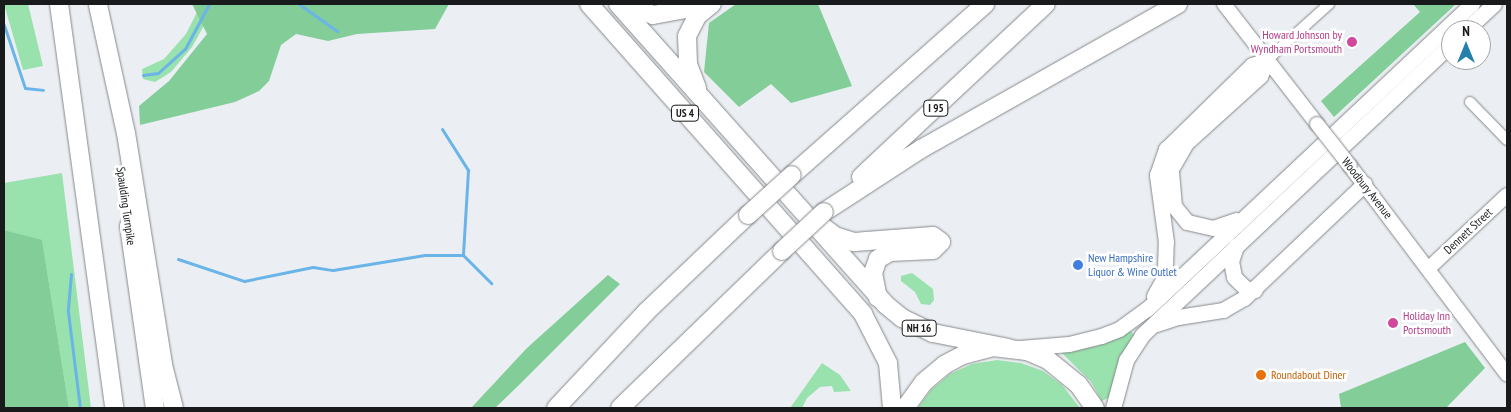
<!DOCTYPE html>
<html>
<head>
<meta charset="utf-8">
<style>
	body { margin:0 }
	#map { position:relative; width:1511px; height:412px; overflow:hidden; background:#ebeff3; font-family:"PT Sans Narrow",sans-serif }
	div>[style] { position:absolute }
	.green>* { inset:0; background:#99e1ad }
	.forest>* { inset:0; background:#82cd98 }
	.stream>* { height:3px; margin:-1.5px; padding:0 1.5px; transform-origin:1.5px; border-radius:1.5px; background:#6ab4e8 }
	.roads { filter:drop-shadow(0 0 1px #85888b) drop-shadow(0 0 1px #85888b) }
	.street>* { height:10px; margin:-5px; padding:0 5px; transform-origin:5px; border-radius:5px; background:#fff }
	.secondary>* { height:14px; margin:-7px; padding:0 7px; transform-origin:7px; border-radius:7px; background:#fff }
	.primary>* { height:15px; margin:-7.5px; padding:0 7.5px; transform-origin:7.5px; border-radius:7.5px; background:#fff }
	.highway>* { height:18px; margin:-9px; padding:0 9px; transform-origin:9px; border-radius:9px; background:#fff }
	.bridges { filter:drop-shadow(0 0 1px #85888b) drop-shadow(0 0 1px #85888b) }
	.secondary-bridge>* { height:14px; margin:-7px; padding:0 7px; transform-origin:7px; border-radius:7px; background:#fff }
	.highway-bridge>* { height:18px; margin:-9px; padding:0 9px; transform-origin:9px; border-radius:9px; background:#fff }
	.dots>* { width:14px; height:14px; translate:-50% -50%; box-sizing:border-box; border:2px solid #fff; border-radius:50% }
	span { translate:-50% -50%; white-space:nowrap; text-align:center; line-height:1.15; -webkit-text-stroke:5px #fff; paint-order:stroke }
	.shield-label span { padding:1px 4px; background:#fff; border:1px solid; border-radius:4px; -webkit-text-stroke-width:0 }
	.shield-label { font-size:11px; color:#181a1b; font-weight:700 }
	.hotel-label { font-size:12px; color:#b23c85 }
	.right { translate:-100% -50%; text-align:right }
	.left { translate:0 -50%; text-align:left }
	.street-label { font-size:12px; color:#181a1b }
	.shop-label { font-size:12px; color:#366cbe }
	.food-label { font-size:12px; color:#c56008 }
	.frame { position:absolute; inset:0; border:5px solid #181a1b; pointer-events:none }
	.north { position:absolute; left:1441px; top:20px; width:50px; height:50px; box-sizing:border-box; background:#fff; border:1px solid #a3a3a4; border-radius:50%; rotate:0deg; font-size:14px; font-weight:700; line-height:20px; text-align:center; color:#181a1b }
	.north::after { content:''; display:block; margin:auto; width:18px; height:22px; background:#257fad; clip-path:polygon(50% 0,100% 100%,50% 72%,0 100%) }
</style>
</head>
<body>
<div id="map">
	<div class="green">
		<i style="clip-path:polygon(4px 4px,28px 4px,43px 66px,23px 70px)"></i>
		<i style="clip-path:polygon(201px 4px,216px 4px,192px 47px,171px 72px,155px 82px,143px 79px,142px 69px,164px 59px,186px 34px)"></i>
		<i style="clip-path:polygon(62px 173px,91px 408px,69px 408px,42px 241px,4px 230px,4px 183px)"></i>
		<i style="clip-path:polygon(912px 273px,933px 289px,934px 300px,930px 305px,921px 304px,915px 292px,901px 281px,901px 276px)"></i>
		<i style="clip-path:polygon(1131px 331px,1134px 335px,1110px 397px,1102px 401px,1091px 382px,1060px 351px,1097px 346px)"></i>
		<i style="clip-path:polygon(997px 360px,1021px 363px,1043px 371px,1062px 385px,1080px 408px,918px 408px,931px 390px,950px 374px,972px 364px)"></i>
		<i style="clip-path:polygon(822px 363px,840px 375px,851px 391px,834px 392px,832px 386px,820px 387px,807px 398px,802px 408px,790px 408px)"></i>
	</div>
	<div class="forest">
		<i style="clip-path:polygon(192px 4px,449px 4px,435px 29px,357px 34px,328px 41px,296px 34px,281px 45px,269px 81px,259px 91px,235px 102px,140px 125px,139px 106px,169px 81px,207px 34px)"></i>
		<i style="clip-path:polygon(736px 4px,818px 4px,852px 86px,791px 103px,771px 84px,739px 107px,704px 72px,709px 23px)"></i>
		<i style="clip-path:polygon(1413px 4px,1456px 4px,1334px 117px,1321px 101px,1420px 12px)"></i>
		<i style="clip-path:polygon(4px 230px,42px 240px,69px 408px,4px 408px)"></i>
		<i style="clip-path:polygon(608px 275px,620px 284px,519px 385px,495px 408px,471px 408px,527px 348px)"></i>
		<i style="clip-path:polygon(1465px 342px,1485px 368px,1446px 408px,1341px 408px,1339px 394px)"></i>
	</div>
	<div class="stream">
		<i style="left:299px;top:4px;width:47px;rotate:35.4deg"></i>
		<i style="left:4px;top:25px;width:66px;rotate:71.6deg"></i>
		<i style="left:25px;top:88px;width:18px;rotate:6deg"></i>
		<i style="left:143px;top:75px;width:15px;rotate:-8deg"></i>
		<i style="left:158px;top:73px;width:36px;rotate:-42deg"></i>
		<i style="left:185px;top:49px;width:51px;rotate:-61.9deg"></i>
		<i style="left:442px;top:129px;width:49px;rotate:57.6deg"></i>
		<i style="left:468px;top:170px;width:85px;rotate:93.4deg"></i>
		<i style="left:463px;top:255px;width:40px;rotate:45deg"></i>
		<i style="left:178px;top:259px;width:70px;rotate:18.4deg"></i>
		<i style="left:244px;top:281px;width:70px;rotate:-11.5deg"></i>
		<i style="left:313px;top:267px;width:20px;rotate:9deg"></i>
		<i style="left:333px;top:270px;width:93px;rotate:-9.3deg"></i>
		<i style="left:425px;top:255px;width:38px"></i>
		<i style="left:71px;top:274px;width:38px;rotate:95deg"></i>
		<i style="left:68px;top:312px;width:97px;rotate:82.9deg"></i>
	</div>
	<div class="roads">
		<div class="street">
			<i style="left:1267px;top:60px;width:84px;rotate:-42.1deg"></i>
			<i style="left:1470px;top:102px;width:53px;rotate:45.8deg"></i>
		</div>
		<div class="secondary">
			<i style="left:1224px;top:4px;width:152px;rotate:52.2deg"></i>
			<i style="left:1350px;top:166px;width:261px;rotate:53deg"></i>
			<i style="left:1429px;top:268px;width:107px;rotate:-43.1deg"></i>
		</div>
		<div class="primary">
			<i style="left:1466px;top:30px;width:38px;rotate:-43deg"></i>
			<i style="left:1236px;top:220px;width:24px;rotate:161deg"></i>
			<i style="left:1213px;top:228px;width:27px;rotate:-167deg"></i>
			<i style="left:1187px;top:222px;width:21px;rotate:-129deg"></i>
			<i style="left:1174px;top:206px;width:37px;rotate:-95deg"></i>
			<i style="left:1171px;top:169px;width:30px;rotate:-60deg"></i>
			<i style="left:1186px;top:143px;width:100px;rotate:-42.2deg"></i>
			<i style="left:1260px;top:76px;width:17px;rotate:-66deg"></i>
			<i style="left:1236px;top:246px;width:16px;rotate:108deg"></i>
			<i style="left:1231px;top:261px;width:16px;rotate:79deg"></i>
			<i style="left:1234px;top:277px;width:16px;rotate:45deg"></i>
			<i style="left:1245px;top:288px;width:10px;rotate:11deg"></i>
			<i style="left:1154px;top:296px;width:21px;rotate:-61deg"></i>
			<i style="left:1164px;top:278px;width:12px;rotate:-85deg"></i>
			<i style="left:1165px;top:266px;width:24px;rotate:-88deg"></i>
			<i style="left:1166px;top:242px;width:68px;rotate:-97.7deg"></i>
			<i style="left:1157px;top:175px;width:28px;rotate:-71deg"></i>
			<i style="left:1166px;top:149px;width:120px;rotate:-44.3deg"></i>
			<i style="left:1252px;top:65px;width:16px;rotate:-18deg"></i>
			<i style="left:1156px;top:324px;width:23px;rotate:-18deg"></i>
			<i style="left:1178px;top:317px;width:46px;rotate:-8.8deg"></i>
			<i style="left:1223px;top:310px;width:24px;rotate:-30deg"></i>
			<i style="left:1244px;top:298px;width:166px;rotate:-43.5deg"></i>
			<i style="left:1020px;top:348px;width:49px;rotate:-4.7deg"></i>
			<i style="left:1069px;top:344px;width:33px;rotate:-14deg"></i>
			<i style="left:1101px;top:336px;width:19px;rotate:-21deg"></i>
			<i style="left:1119px;top:329px;width:34px;rotate:-36deg"></i>
			<i style="left:1147px;top:309px;width:446px;rotate:-43.2deg"></i>
			<i style="left:1113px;top:408px;width:50px;rotate:-74.8deg"></i>
			<i style="left:1126px;top:360px;width:30px;rotate:-57deg"></i>
			<i style="left:1142px;top:335px;width:424px;rotate:-43.3deg"></i>
		</div>
		<div class="highway">
			<i style="left:59px;top:4px;width:408px;rotate:82.2deg"></i>
			<i style="left:589px;top:4px;width:414px;rotate:48.5deg"></i>
			<i style="left:863px;top:314px;width:55px;rotate:63deg"></i>
			<i style="left:888px;top:363px;width:45px;rotate:84.9deg"></i>
			<i style="left:618px;top:4px;width:403px;rotate:48.3deg"></i>
			<i style="left:886px;top:305px;width:21px;rotate:39deg"></i>
			<i style="left:902px;top:318px;width:34px;rotate:26deg"></i>
			<i style="left:933px;top:333px;width:77px;rotate:11.2deg"></i>
			<i style="left:627px;top:4px;width:28px;rotate:23deg"></i>
			<i style="left:653px;top:15px;width:56px;rotate:-10.3deg"></i>
			<i style="left:98px;top:5px;width:131px;rotate:77.7deg"></i>
			<i style="left:126px;top:133px;width:235px;rotate:80.9deg"></i>
			<i style="left:163px;top:365px;width:44px;rotate:75.7deg"></i>
			<i style="left:697px;top:88px;width:26px;rotate:-111deg"></i>
			<i style="left:688px;top:64px;width:28px;rotate:-92deg"></i>
			<i style="left:687px;top:36px;width:22px;rotate:-63deg"></i>
			<i style="left:697px;top:16px;width:19px;rotate:-39deg"></i>
			<i style="left:792px;top:175px;width:258px;rotate:-41.5deg"></i>
			<i style="left:861px;top:177px;width:253px;rotate:-43.1deg"></i>
			<i style="left:824px;top:212px;width:116px;rotate:-33deg"></i>
			<i style="left:921px;top:149px;width:295px;rotate:-29.4deg"></i>
			<i style="left:819px;top:224px;width:20px;rotate:37deg"></i>
			<i style="left:835px;top:236px;width:20px;rotate:18deg"></i>
			<i style="left:854px;top:242px;width:79px;rotate:-4.3deg"></i>
			<i style="left:933px;top:236px;width:10px;rotate:37deg"></i>
			<i style="left:941px;top:242px;width:11px;rotate:135deg"></i>
			<i style="left:933px;top:250px;width:43px;rotate:177.3deg"></i>
			<i style="left:890px;top:252px;width:14px;rotate:150deg"></i>
			<i style="left:878px;top:259px;width:15px;rotate:110deg"></i>
			<i style="left:873px;top:273px;width:25px;rotate:79deg"></i>
			<i style="left:129px;top:226px;width:184px;rotate:81.9deg"></i>
			<i style="left:556px;top:408px;width:132px;rotate:-46.8deg"></i>
			<i style="left:646px;top:312px;width:141px;rotate:-43.6deg"></i>
			<i style="left:620px;top:408px;width:226px;rotate:-44.1deg"></i>
			<i style="left:905px;top:408px;width:32px;rotate:-54deg"></i>
			<i style="left:924px;top:382px;width:26px;rotate:-40deg"></i>
			<i style="left:944px;top:365px;width:21px;rotate:-28deg"></i>
			<i style="left:963px;top:355px;width:31px;rotate:-15deg"></i>
			<i style="left:993px;top:347px;width:34px;rotate:7deg"></i>
			<i style="left:1027px;top:351px;width:23px;rotate:23deg"></i>
			<i style="left:1048px;top:360px;width:38px;rotate:39deg"></i>
			<i style="left:1078px;top:384px;width:29px;rotate:55deg"></i>
		</div>
	</div>
	<div class="bridges">
		<div class="secondary-bridge">
			<i style="left:1317px;top:124px;width:53px;rotate:51.8deg"></i>
		</div>
		<div class="highway-bridge">
			<i style="left:748px;top:215px;width:59px;rotate:-42.3deg"></i>
			<i style="left:782px;top:251px;width:57px;rotate:-42.9deg"></i>
		</div>
	</div>
	<div class="dots">
		<i style="left:1352px;top:42px;background:#d1479c"></i>
		<i style="left:1078px;top:265px;background:#3f7fe0"></i>
		<i style="left:1393px;top:323px;background:#d1479c"></i>
		<i style="left:1261px;top:375px;background:#e8710a"></i>
	</div>
	<div class="shield-label">
		<span style="left:936px;top:108px">I 95</span>
		<span style="left:685px;top:113px">US 4</span>
		<span style="left:919px;top:328px">NH 16</span>
	</div>
	<div class="hotel-label">
		<span class="right" style="left:1342px;top:42px">Howard Johnson by<br>Wyndham Portsmouth</span>
		<span class="left" style="left:1403px;top:323px">Holiday Inn<br>Portsmouth</span>
	</div>
	<div class="street-label">
		<span style="left:1367px;top:188px;rotate:52deg">Woodbury Avenue</span>
		<span style="left:126px;top:206px;rotate:82deg">Spaulding Turnpike</span>
		<span style="left:1468px;top:231px;rotate:-43deg">Dennett Street</span>
	</div>
	<div class="shop-label">
		<span class="left" style="left:1088px;top:265px">New Hampshire<br>Liquor &amp; Wine Outlet</span>
	</div>
	<div class="food-label">
		<span class="left" style="left:1271px;top:375px">Roundabout Diner</span>
	</div>
	<div class="frame"></div>
	<div class="north">N</div>
</div>
</body>
</html>
